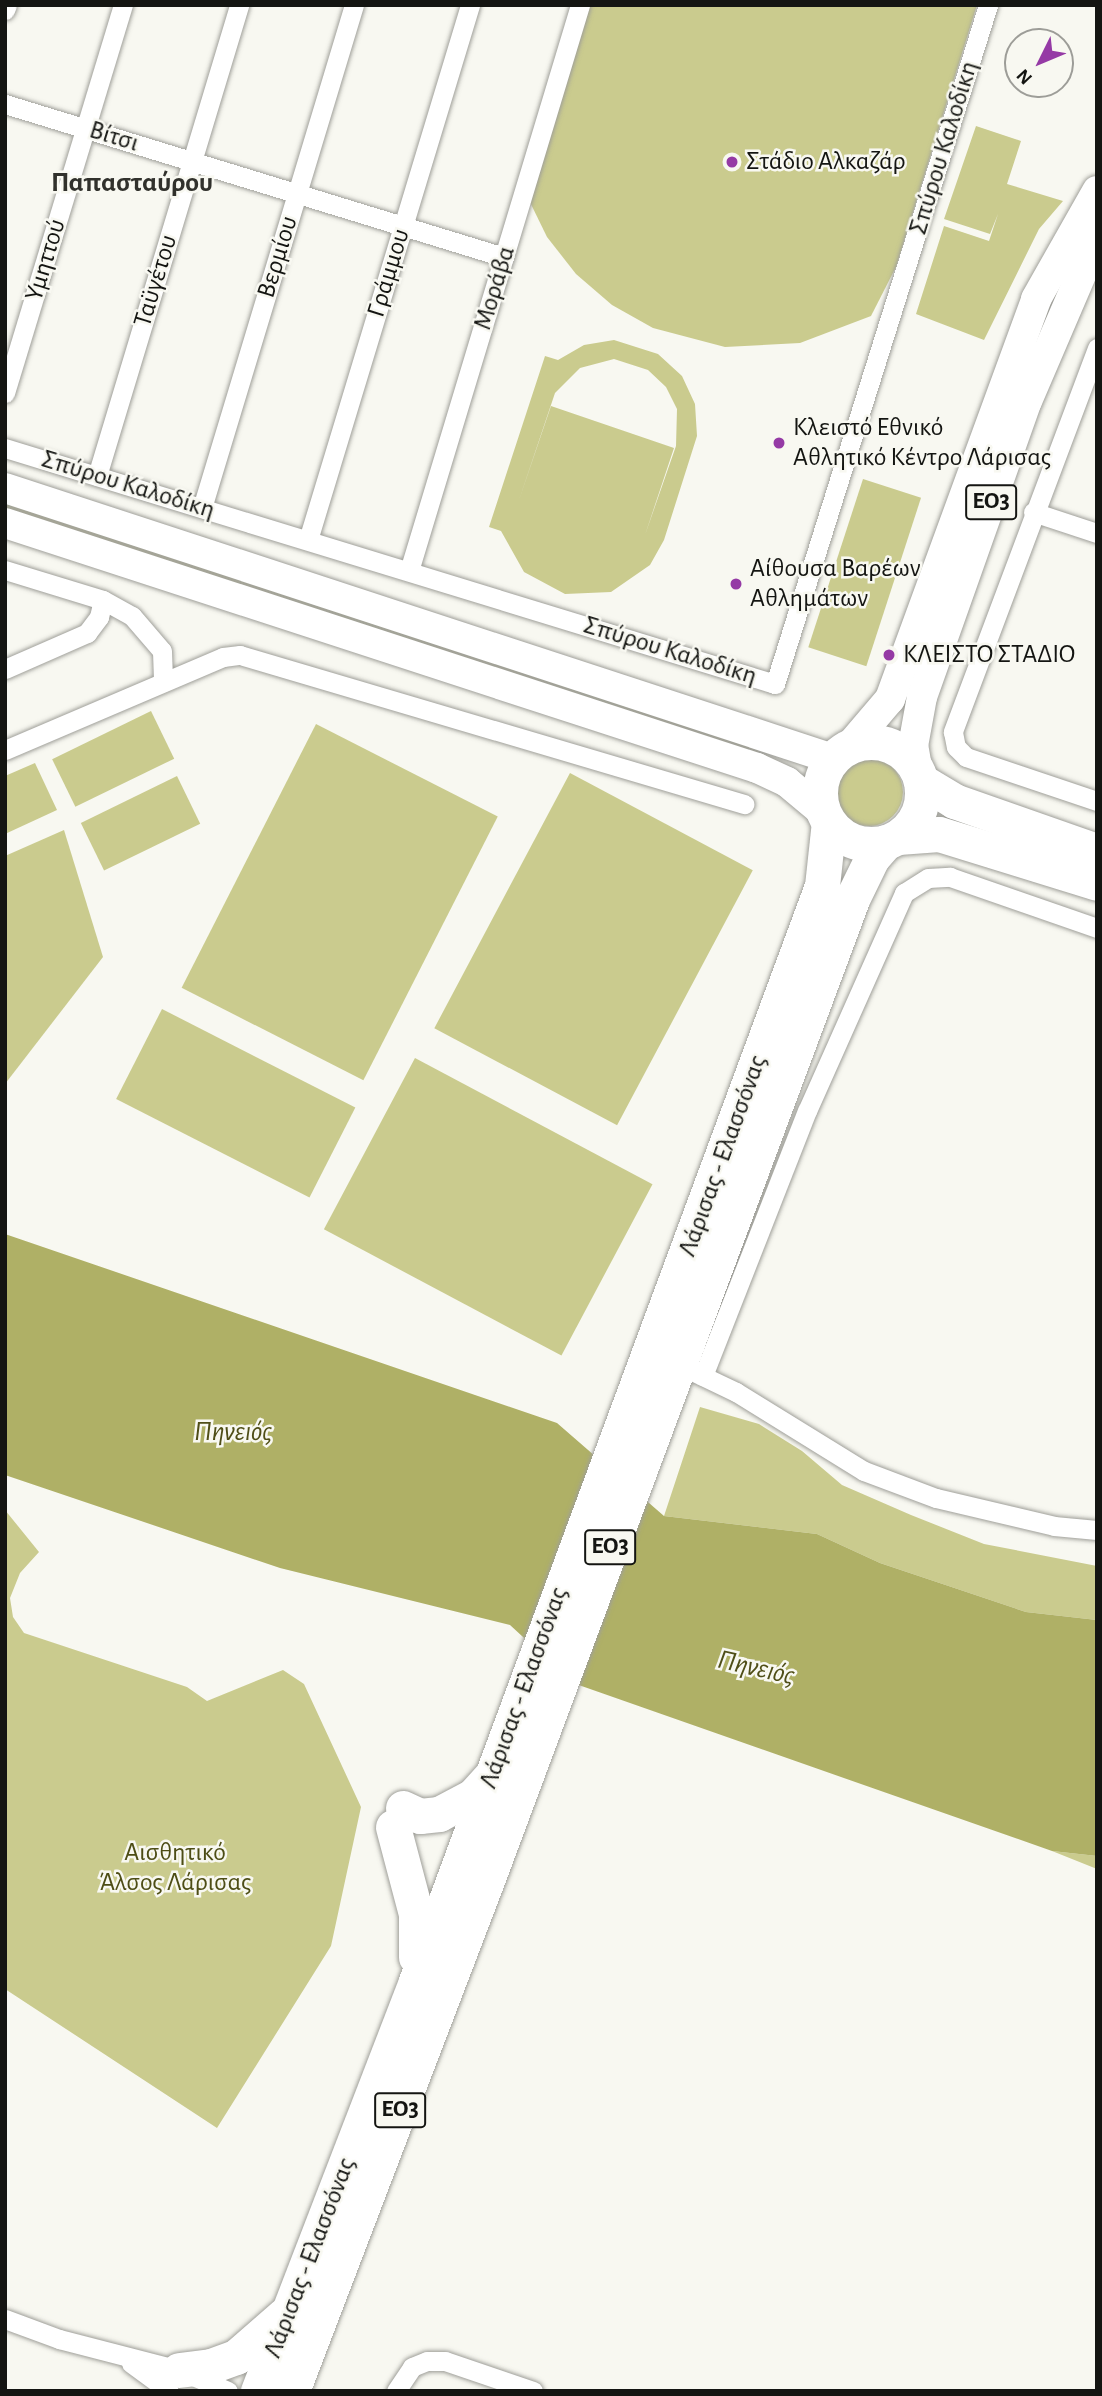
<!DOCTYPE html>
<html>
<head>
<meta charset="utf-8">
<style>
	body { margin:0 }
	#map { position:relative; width:1102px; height:2396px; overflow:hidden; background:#f8f8f1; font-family:"Alegreya Sans",sans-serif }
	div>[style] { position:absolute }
	.green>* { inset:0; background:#cacb8e; transform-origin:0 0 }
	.round { border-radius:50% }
	.water>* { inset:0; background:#afb066 }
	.roads { filter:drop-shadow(0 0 2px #9f9f99) drop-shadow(0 0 2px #9f9f99) }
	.street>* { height:19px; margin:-9.5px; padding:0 9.5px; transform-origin:9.5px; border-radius:9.5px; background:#fff }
	.primary>* { height:30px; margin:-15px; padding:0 15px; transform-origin:15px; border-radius:15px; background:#fff }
	.highway>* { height:35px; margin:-17.5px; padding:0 17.5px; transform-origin:17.5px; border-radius:17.5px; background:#fff }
	.highway>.ring { margin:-17.5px; padding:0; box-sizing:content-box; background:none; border:35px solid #fff; border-radius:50% }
	.dots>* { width:19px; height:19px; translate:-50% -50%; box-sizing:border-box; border:4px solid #f8f8f1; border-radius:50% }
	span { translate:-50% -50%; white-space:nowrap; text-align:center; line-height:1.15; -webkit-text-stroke:5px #f8f8f1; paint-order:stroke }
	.shield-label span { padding:2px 5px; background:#f8f8f1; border:2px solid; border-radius:5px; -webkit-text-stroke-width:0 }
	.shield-label { font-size:24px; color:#141512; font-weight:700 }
	.street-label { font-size:26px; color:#141512 }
	.poi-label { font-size:26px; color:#141512 }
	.left { translate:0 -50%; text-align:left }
	.park-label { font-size:26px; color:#4d4d15 }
	.neighbourhood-label { font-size:28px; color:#31312c; font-weight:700 }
	.water-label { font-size:28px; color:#4f4e17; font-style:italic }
	.frame { position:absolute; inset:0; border:7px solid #141512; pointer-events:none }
	.north { position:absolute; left:1004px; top:28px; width:70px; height:70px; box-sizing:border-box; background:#f8f8f1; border:2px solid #9d9d98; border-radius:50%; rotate:227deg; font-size:19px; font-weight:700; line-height:28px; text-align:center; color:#141512 }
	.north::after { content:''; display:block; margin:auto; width:24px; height:32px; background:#953aa5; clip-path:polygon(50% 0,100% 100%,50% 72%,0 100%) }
</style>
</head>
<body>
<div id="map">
	<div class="green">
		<i style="clip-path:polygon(584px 5px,977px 5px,896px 267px,871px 316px,800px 343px,725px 347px,653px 328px,612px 305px,576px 274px,547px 237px,526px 194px)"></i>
		<i style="clip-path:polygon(976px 126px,1021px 141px,1007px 184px,1063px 201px,1039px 229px,984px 340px,916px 314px,944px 226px,989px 241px,998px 214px,990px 234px,944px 219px)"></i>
		<i style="clip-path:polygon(evenodd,614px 340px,658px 354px,682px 376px,695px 404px,697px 436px,664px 540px,650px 565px,611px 592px,565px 594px,524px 572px,501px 531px,489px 527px,545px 356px,558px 360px,584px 345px,614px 340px,614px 359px,648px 370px,666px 387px,677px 409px,676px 446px,645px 535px,674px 448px,551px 406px,518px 503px,555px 393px,580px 368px,614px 359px)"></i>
		<i style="left:863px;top:479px;width:61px;height:177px;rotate:18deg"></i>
		<i style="left:5px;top:499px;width:794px;height:10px;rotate:18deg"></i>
		<i style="left:151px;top:711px;width:53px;height:110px;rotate:64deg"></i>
		<i style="left:316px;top:724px;width:204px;height:296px;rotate:27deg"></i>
		<i class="round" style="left:835px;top:758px;width:68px;height:68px"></i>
		<i style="clip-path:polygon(35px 763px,57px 810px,5px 834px,5px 776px)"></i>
		<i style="left:570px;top:773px;width:207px;height:289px;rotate:28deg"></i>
		<i style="left:177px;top:776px;width:53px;height:107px;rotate:64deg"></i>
		<i style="clip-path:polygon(64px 830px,103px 957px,5px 1084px,5px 856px)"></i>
		<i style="left:162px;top:1009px;width:217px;height:101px;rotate:27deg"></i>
		<i style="left:415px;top:1058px;width:269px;height:194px;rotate:28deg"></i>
		<i style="clip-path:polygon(700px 1407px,759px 1424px,802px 1451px,842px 1485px,911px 1515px,984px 1544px,1097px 1566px,1097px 1620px,1026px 1612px,880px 1563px,817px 1534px,664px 1516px)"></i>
		<i style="clip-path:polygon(5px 1510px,39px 1552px,20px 1573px,10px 1598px,13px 1617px,24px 1633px,187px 1687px,207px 1701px,283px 1670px,304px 1684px,361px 1807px,331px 1946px,217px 2128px,5px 1989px)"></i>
		<i style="clip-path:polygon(1052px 1851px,1097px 1856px,1097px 1869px)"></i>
	</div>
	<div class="water">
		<i style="clip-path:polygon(5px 1234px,557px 1423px,664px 1516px,817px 1534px,880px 1563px,1026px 1612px,1097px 1620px,1097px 1856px,1052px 1851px,573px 1683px,510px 1625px,280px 1568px,5px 1475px)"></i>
	</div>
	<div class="roads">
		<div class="street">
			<i style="left:5px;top:10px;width:5px;rotate:-68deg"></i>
			<i style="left:5px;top:104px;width:522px;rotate:17.05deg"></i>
			<i style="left:1097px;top:348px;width:410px;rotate:110.6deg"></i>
			<i style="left:953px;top:732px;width:15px;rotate:79deg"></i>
			<i style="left:956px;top:747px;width:14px;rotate:45deg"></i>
			<i style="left:966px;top:757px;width:138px;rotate:18.6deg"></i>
			<i style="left:5px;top:393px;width:406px;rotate:-73.1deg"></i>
			<i style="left:5px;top:448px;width:805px;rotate:17.04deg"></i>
			<i style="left:775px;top:684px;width:712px;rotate:-72.58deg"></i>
			<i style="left:97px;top:476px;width:492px;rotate:-73.2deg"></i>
			<i style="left:202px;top:508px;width:525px;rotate:-73.19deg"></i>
			<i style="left:1033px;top:512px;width:67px;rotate:18.2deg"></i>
			<i style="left:308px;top:540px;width:559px;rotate:-73.15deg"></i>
			<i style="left:5px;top:570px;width:102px;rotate:17deg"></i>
			<i style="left:103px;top:600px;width:33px;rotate:29deg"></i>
			<i style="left:132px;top:616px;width:46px;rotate:49.4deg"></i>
			<i style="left:162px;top:651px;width:31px;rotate:88deg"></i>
			<i style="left:409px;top:571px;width:591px;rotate:-73.19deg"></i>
			<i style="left:5px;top:669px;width:90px;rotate:-23.7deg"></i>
			<i style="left:87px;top:633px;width:20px;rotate:-53deg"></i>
			<i style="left:99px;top:617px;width:17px;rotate:-77deg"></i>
			<i style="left:5px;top:750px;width:237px;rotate:-23.1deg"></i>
			<i style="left:223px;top:657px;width:17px;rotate:-7deg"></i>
			<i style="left:240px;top:655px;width:526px;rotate:16.47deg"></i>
			<i style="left:692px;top:1371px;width:49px;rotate:25.5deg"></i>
			<i style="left:736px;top:1392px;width:150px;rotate:31.7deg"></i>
			<i style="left:864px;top:1471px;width:77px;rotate:20.6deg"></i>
			<i style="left:936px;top:1498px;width:121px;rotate:13.3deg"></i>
			<i style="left:1054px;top:1526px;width:43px;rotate:5.3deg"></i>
			<i style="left:703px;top:1376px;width:285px;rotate:-68.6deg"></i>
			<i style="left:807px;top:1111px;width:239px;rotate:-66deg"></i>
			<i style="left:904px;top:893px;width:28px;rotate:-32deg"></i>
			<i style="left:928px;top:878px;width:22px;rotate:-3deg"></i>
			<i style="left:950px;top:877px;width:156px;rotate:19.1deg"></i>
			<i style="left:5px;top:2319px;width:58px;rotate:20.3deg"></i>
			<i style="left:59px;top:2339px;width:124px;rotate:14.5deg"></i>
			<i style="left:179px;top:2370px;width:53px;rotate:23.2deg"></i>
			<i style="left:131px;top:2363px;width:47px;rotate:36.4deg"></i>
			<i style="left:396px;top:2391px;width:29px;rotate:-56deg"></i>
			<i style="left:412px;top:2367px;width:16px;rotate:-22deg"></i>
			<i style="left:427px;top:2361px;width:18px"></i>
			<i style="left:445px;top:2361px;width:93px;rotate:18.8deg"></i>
		</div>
		<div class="primary">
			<i style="left:5px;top:488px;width:871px;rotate:18.12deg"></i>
			<i style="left:5px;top:523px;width:791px;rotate:18.05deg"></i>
			<i style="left:757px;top:768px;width:33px;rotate:25deg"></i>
			<i style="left:787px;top:782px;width:48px;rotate:40deg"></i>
			<i style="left:849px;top:747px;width:63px;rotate:-49.5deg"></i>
			<i style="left:890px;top:699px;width:426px;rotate:-69.9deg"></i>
			<i style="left:1036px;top:299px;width:124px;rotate:-60.5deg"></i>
			<i style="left:918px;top:773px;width:27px;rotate:-100deg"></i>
			<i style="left:913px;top:746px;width:50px;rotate:-79.6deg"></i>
			<i style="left:922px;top:697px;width:314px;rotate:-70.5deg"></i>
			<i style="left:1027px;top:401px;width:177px;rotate:-66.8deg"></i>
		</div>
		<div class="highway">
			<i class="ring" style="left:820px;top:742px;width:67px;height:67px"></i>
			<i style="left:921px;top:781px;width:39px;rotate:31deg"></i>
			<i style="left:954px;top:801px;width:151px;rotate:19.3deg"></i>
			<i style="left:898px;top:837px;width:41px;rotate:-4.2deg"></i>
			<i style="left:939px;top:834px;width:165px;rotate:17.2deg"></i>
			<i style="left:403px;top:1808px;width:19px;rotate:25deg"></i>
			<i style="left:420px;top:1816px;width:19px;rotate:-6deg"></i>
			<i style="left:439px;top:1814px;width:38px;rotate:-28deg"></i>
			<i style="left:473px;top:1796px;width:27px;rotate:-48deg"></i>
			<i style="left:393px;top:1827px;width:90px;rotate:75.2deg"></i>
			<i style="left:416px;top:1914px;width:43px;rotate:90deg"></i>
			<i style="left:179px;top:2370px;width:32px;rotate:-7deg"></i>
			<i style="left:211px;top:2366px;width:27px;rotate:-20deg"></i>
			<i style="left:236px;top:2357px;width:64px;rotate:-41.2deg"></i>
			<i style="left:258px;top:2391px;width:439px;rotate:-68.9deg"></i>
			<i style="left:416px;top:1981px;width:1168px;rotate:-69.66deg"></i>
			<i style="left:822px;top:886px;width:64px;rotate:-83.8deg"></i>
			<i style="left:292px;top:2391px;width:552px;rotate:-69.1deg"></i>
			<i style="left:489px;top:1875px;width:1044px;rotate:-69.59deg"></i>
			<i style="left:853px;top:897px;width:43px;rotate:-64deg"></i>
			<i style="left:872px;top:858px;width:21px;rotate:-49deg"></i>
		</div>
	</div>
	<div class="dots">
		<i style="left:732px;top:162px;background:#953aa5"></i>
		<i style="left:779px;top:443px;background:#953aa5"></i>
		<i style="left:736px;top:584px;background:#953aa5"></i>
		<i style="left:889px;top:655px;background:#953aa5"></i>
	</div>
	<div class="shield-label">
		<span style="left:991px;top:502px">ΕΟ3</span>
		<span style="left:610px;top:1547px">ΕΟ3</span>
		<span style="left:400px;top:2110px">ΕΟ3</span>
	</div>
	<div class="street-label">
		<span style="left:114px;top:137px;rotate:17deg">Βίτσι</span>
		<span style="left:944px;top:148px;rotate:-73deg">Σπύρου Καλοδίκη</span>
		<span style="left:278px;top:257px;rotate:-73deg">Βερμίου</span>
		<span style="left:46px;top:260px;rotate:-73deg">Υμηττού</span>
		<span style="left:389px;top:273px;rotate:-73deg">Γράμμου</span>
		<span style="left:156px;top:281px;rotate:-73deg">Ταϋγέτου</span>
		<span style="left:495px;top:288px;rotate:-73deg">Μοράβα</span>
		<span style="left:128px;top:485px;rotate:17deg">Σπύρου Καλοδίκη</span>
		<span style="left:670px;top:651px;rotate:17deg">Σπύρου Καλοδίκη</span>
		<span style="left:723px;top:1156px;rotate:-70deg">Λάρισας - Ελασσόνας</span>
		<span style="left:524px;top:1688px;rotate:-70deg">Λάρισας - Ελασσόνας</span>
		<span style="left:310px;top:2258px;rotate:-69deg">Λάρισας - Ελασσόνας</span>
	</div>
	<div class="poi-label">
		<span class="left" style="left:746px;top:162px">Στάδιο Αλκαζάρ</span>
		<span class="left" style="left:793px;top:443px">Κλειστό Εθνικό<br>Αθλητικό Κέντρο Λάρισας</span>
		<span class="left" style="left:750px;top:584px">Αίθουσα Βαρέων<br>Αθλημάτων</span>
		<span class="left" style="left:903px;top:655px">ΚΛΕΙΣΤΟ ΣΤΑΔΙΟ</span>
	</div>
	<div class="park-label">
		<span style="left:175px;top:1868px">Αισθητικό<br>Άλσος Λάρισας</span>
	</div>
	<div class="neighbourhood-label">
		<span style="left:132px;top:183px">Παπασταύρου</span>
	</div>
	<div class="water-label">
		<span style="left:233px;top:1432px">Πηνειός</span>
		<span style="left:756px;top:1668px;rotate:13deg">Πηνειός</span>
	</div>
	<div class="frame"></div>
	<div class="north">N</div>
</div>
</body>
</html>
